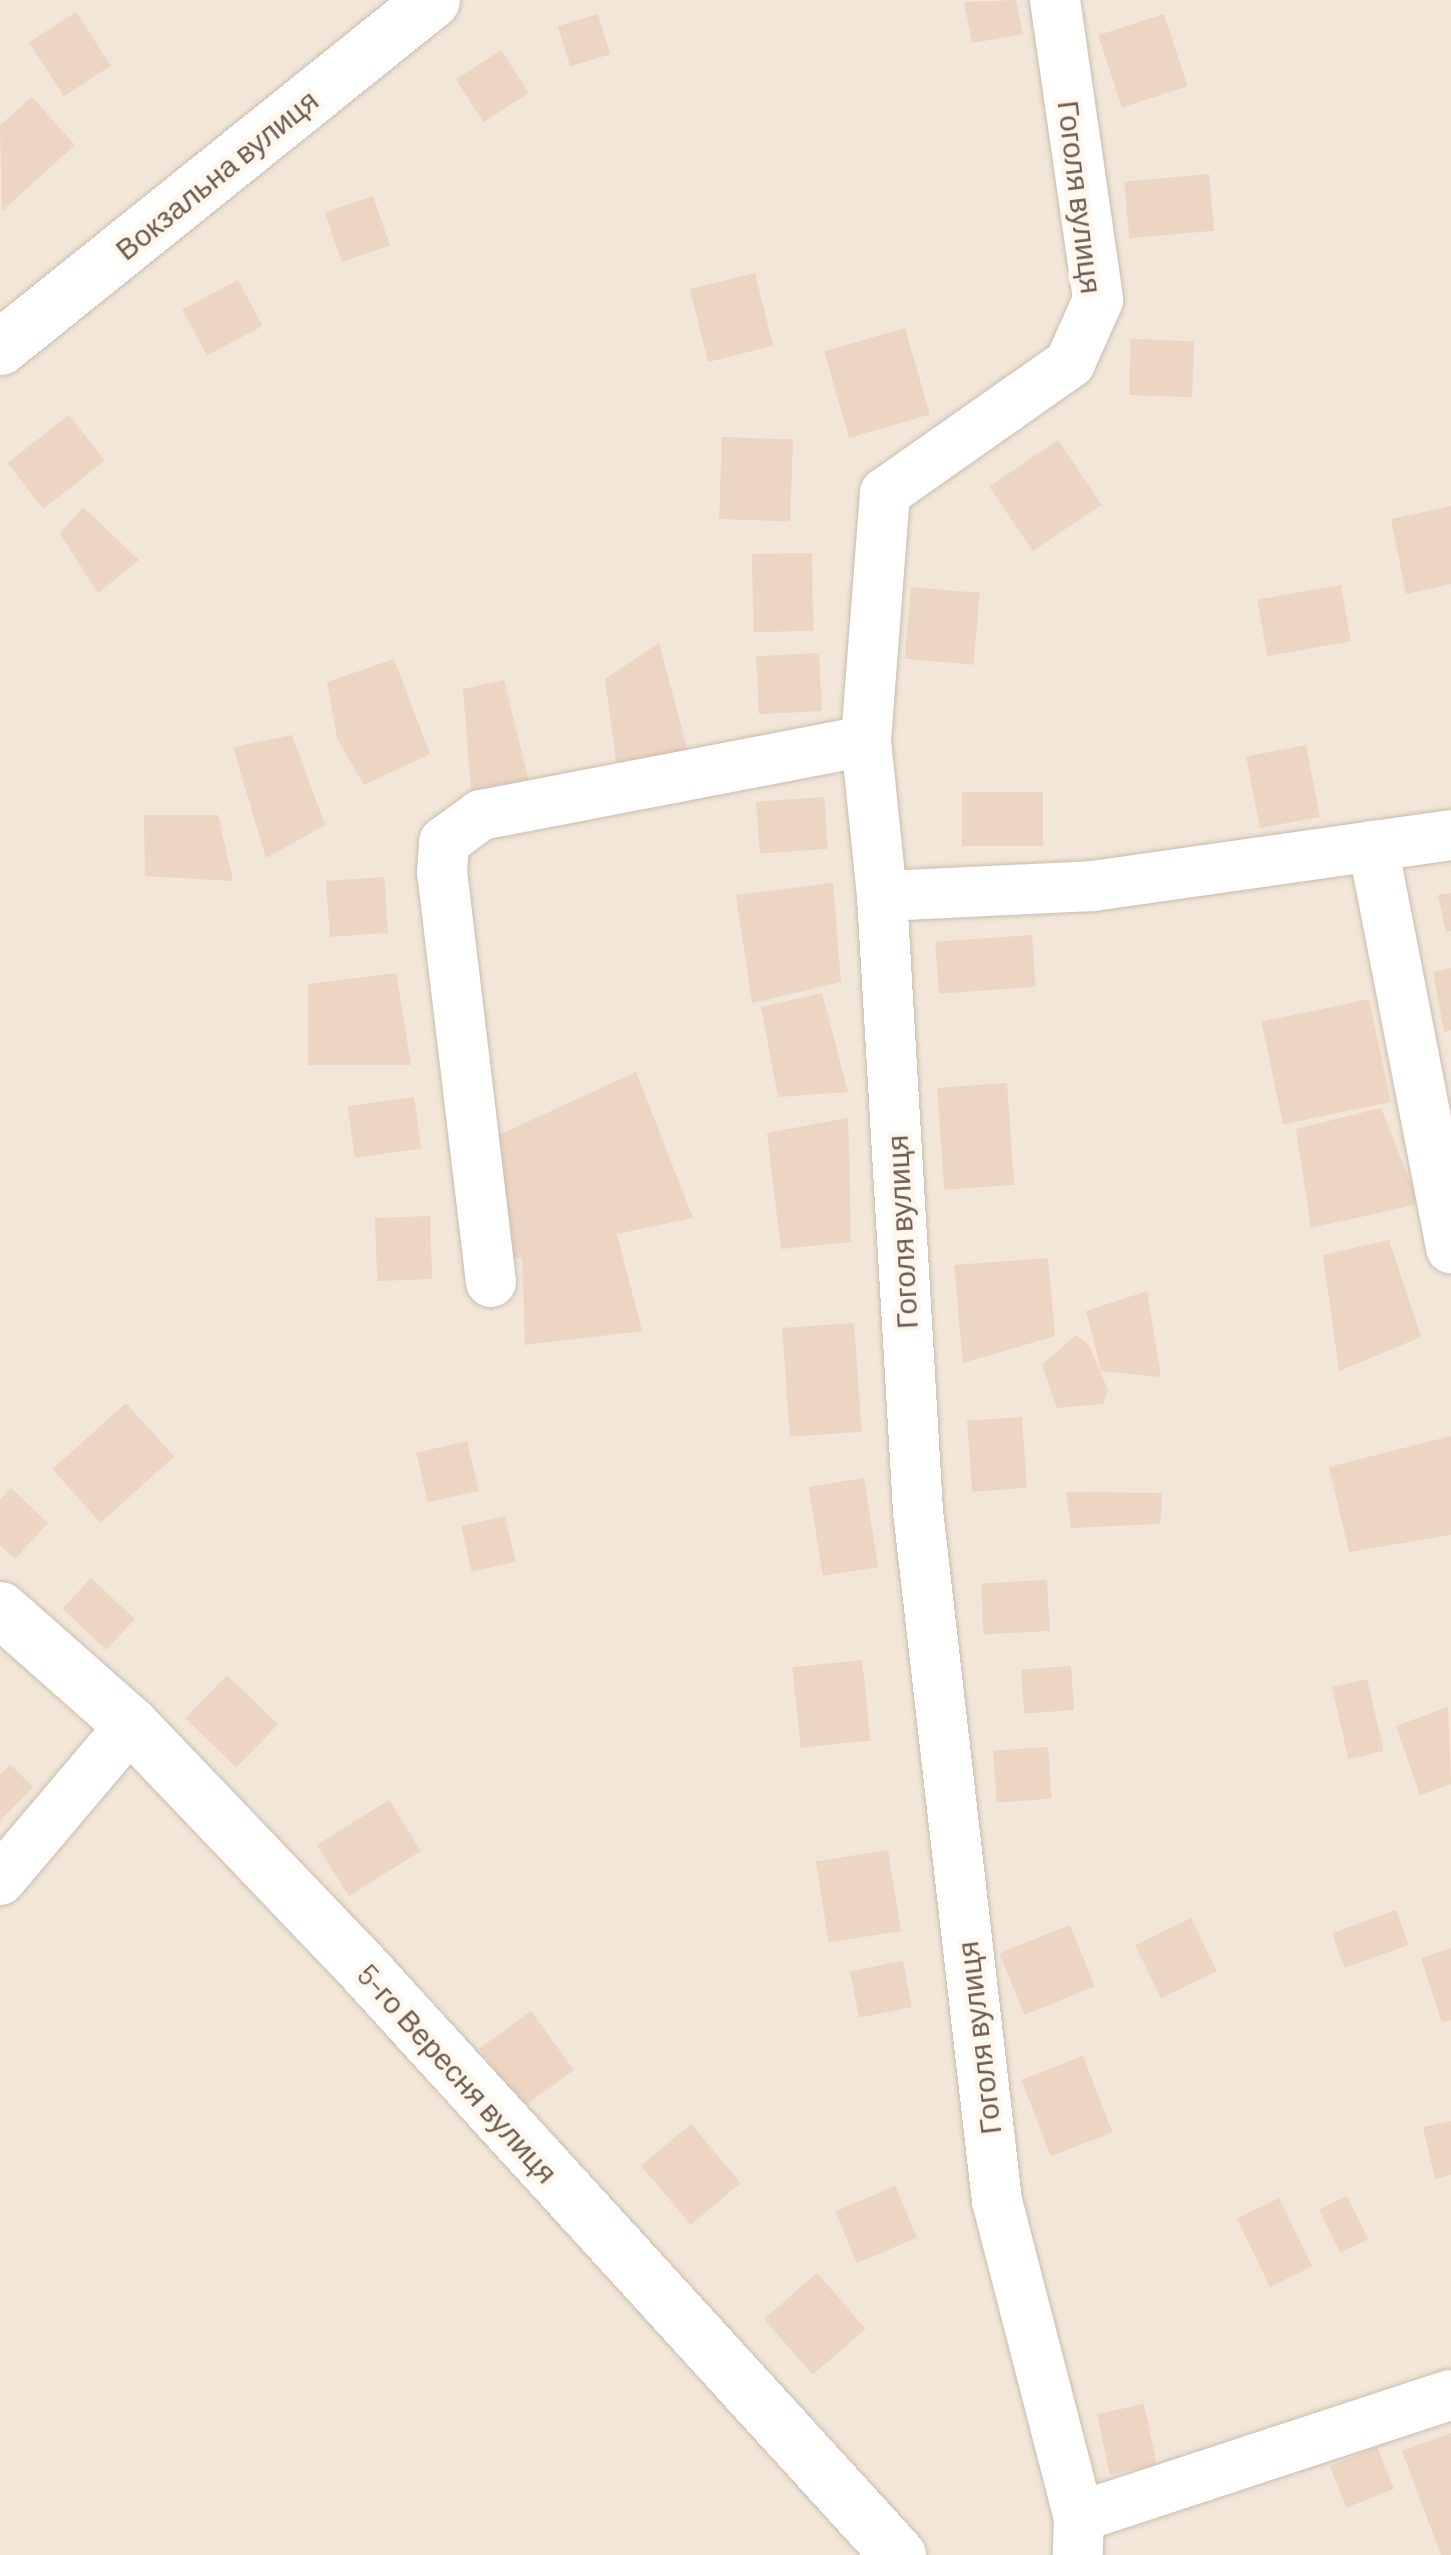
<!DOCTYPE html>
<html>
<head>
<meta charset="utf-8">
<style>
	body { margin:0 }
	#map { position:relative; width:1451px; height:2555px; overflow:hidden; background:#faf3e8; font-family:Barlow,sans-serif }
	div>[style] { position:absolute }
	.residential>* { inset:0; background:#f1e6d7; transform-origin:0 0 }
	.building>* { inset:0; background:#ecd5c2; transform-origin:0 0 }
	.roads { filter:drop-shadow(0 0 2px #cbbcaf) drop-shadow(0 0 2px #cbbcaf) }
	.minor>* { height:50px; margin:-25px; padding:0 25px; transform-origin:25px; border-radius:25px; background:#fff }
	.tertiary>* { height:55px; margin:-27.5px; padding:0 27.5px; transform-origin:27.5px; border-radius:27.5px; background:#fff }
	span { translate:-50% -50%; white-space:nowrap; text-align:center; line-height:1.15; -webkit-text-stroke:9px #fdf7ed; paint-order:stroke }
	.street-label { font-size:30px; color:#715c4f }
</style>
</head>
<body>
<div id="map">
	<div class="residential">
		<i style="left:0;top:0;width:1451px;height:2555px"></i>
	</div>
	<div class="building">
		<i style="clip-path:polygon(1016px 0,1023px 34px,972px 43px,964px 2px)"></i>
		<i style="left:76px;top:12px;width:64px;height:56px;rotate:57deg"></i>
		<i style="left:598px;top:14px;width:42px;height:42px;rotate:73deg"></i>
		<i style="left:1164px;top:14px;width:76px;height:69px;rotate:72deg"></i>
		<i style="left:501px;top:50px;width:51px;height:54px;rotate:57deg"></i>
		<i style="clip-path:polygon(32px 97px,75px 145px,2px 211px,0 125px)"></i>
		<i style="left:1209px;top:174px;width:57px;height:85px;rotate:85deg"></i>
		<i style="left:373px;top:196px;width:52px;height:51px;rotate:71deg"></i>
		<i style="left:755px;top:273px;width:75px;height:67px;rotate:76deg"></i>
		<i style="left:238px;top:280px;width:52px;height:63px;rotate:62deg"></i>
		<i style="left:905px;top:328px;width:90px;height:84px;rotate:74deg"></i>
		<i style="left:1131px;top:339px;width:63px;height:56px;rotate:2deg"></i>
		<i style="left:69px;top:415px;width:58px;height:78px;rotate:52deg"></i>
		<i style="left:722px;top:437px;width:71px;height:82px;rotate:2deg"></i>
		<i style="left:1058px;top:440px;width:78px;height:83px;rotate:56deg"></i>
		<i style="clip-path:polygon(1451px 506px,1451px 584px,1406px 594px,1391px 519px)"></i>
		<i style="clip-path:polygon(83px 507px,139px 560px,98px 593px,60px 534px)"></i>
		<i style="left:812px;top:553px;width:78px;height:60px;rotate:89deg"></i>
		<i style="left:1341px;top:585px;width:57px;height:85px;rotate:80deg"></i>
		<i style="left:911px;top:587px;width:69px;height:72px;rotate:5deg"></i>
		<i style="clip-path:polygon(659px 643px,690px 759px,618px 775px,605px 679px)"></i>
		<i style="left:819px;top:653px;width:58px;height:63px;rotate:87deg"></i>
		<i style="clip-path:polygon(394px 659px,430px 754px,364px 785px,337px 738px,327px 682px)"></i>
		<i style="clip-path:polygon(504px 680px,531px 789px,472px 802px,463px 689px)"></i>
		<i style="clip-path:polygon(292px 735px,325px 825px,266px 858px,233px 747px)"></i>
		<i style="left:1306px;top:745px;width:73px;height:61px;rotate:79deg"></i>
		<i style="left:1043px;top:792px;width:54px;height:81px;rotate:90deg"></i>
		<i style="left:824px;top:797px;width:52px;height:68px;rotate:86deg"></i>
		<i style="clip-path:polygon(144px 815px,218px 815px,233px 881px,145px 876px)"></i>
		<i style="left:384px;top:877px;width:56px;height:58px;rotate:86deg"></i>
		<i style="clip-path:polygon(833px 883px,841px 982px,752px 1003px,736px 895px)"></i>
		<i style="clip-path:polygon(1451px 893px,1451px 931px,1446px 932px,1438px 895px)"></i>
		<i style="left:1032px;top:935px;width:52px;height:97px;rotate:86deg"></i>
		<i style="clip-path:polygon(1451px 968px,1451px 1030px,1444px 1032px,1433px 972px)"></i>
		<i style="clip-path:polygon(396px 973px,411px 1065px,308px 1065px,308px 984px)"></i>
		<i style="clip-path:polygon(822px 993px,848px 1092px,778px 1097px,761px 1007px)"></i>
		<i style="left:1369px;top:999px;width:105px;height:110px;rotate:78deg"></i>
		<i style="clip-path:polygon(636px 1072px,693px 1218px,617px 1234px,642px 1331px,525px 1345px,522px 1257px,502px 1262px,488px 1140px)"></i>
		<i style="left:1007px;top:1083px;width:102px;height:70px;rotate:86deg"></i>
		<i style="left:414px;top:1097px;width:52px;height:67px;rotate:82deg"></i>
		<i style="clip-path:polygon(1381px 1108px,1419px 1204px,1311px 1228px,1296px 1129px)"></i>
		<i style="clip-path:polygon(848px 1118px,851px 1242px,781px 1249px,767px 1133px)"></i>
		<i style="left:430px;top:1216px;width:63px;height:55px;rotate:88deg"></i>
		<i style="clip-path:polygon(1389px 1240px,1421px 1337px,1339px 1371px,1323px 1255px)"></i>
		<i style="clip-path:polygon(1048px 1258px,1055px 1336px,963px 1363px,954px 1265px)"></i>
		<i style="clip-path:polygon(1147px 1291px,1161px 1377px,1101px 1371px,1086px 1311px)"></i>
		<i style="left:854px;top:1323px;width:109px;height:72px;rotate:86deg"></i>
		<i style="clip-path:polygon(1076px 1335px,1089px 1345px,1108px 1390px,1103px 1404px,1057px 1408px,1042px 1365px)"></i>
		<i style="left:126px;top:1403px;width:72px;height:99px;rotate:48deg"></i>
		<i style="left:1022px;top:1417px;width:71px;height:55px;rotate:86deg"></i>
		<i style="clip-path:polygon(1451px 1436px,1451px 1535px,1349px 1552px,1329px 1467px)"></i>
		<i style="left:467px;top:1441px;width:51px;height:52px;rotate:77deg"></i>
		<i style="left:864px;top:1478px;width:90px;height:56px;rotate:81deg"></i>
		<i style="clip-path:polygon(11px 1488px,48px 1523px,15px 1559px,0 1545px,0 1500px)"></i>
		<i style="clip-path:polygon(1066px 1492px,1162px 1493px,1160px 1524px,1071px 1528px)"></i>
		<i style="left:505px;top:1516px;width:47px;height:45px;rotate:77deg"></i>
		<i style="left:91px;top:1578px;width:60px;height:42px;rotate:43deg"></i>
		<i style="left:1047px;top:1580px;width:51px;height:66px;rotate:87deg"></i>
		<i style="left:862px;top:1660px;width:81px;height:70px;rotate:84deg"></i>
		<i style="left:1071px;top:1666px;width:44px;height:50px;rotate:86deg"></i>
		<i style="left:227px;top:1675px;width:71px;height:60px;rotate:44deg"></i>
		<i style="left:1367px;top:1679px;width:74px;height:36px;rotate:77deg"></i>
		<i style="clip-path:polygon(1448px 1707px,1451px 1784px,1420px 1795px,1396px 1726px)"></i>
		<i style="left:1048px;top:1747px;width:52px;height:55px;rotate:86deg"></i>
		<i style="clip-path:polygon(10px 1764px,33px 1787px,0 1821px,0 1775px)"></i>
		<i style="left:389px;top:1800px;width:60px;height:85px;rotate:58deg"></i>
		<i style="left:888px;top:1850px;width:82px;height:73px;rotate:81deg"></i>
		<i style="left:1396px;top:1910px;width:37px;height:68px;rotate:70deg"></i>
		<i style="left:1191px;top:1918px;width:59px;height:62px;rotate:64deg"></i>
		<i style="left:1070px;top:1925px;width:66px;height:76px;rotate:68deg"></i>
		<i style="clip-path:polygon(1451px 1948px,1451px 2020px,1442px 2023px,1421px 1958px)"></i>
		<i style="left:903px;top:1961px;width:47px;height:54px;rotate:79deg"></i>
		<i style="left:531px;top:2011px;width:73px;height:64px;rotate:54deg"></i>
		<i style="left:1083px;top:2056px;width:82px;height:66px;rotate:69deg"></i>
		<i style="clip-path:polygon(1451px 2121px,1451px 2175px,1435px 2179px,1423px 2127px)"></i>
		<i style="left:691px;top:2124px;width:77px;height:65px;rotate:50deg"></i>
		<i style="left:895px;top:2186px;width:56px;height:65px;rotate:67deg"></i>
		<i style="left:1347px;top:2196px;width:48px;height:31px;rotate:64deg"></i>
		<i style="left:1279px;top:2198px;width:76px;height:47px;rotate:64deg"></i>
		<i style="left:817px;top:2273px;width:74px;height:70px;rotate:49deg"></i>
		<i style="left:1144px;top:2404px;width:62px;height:48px;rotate:78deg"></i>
		<i style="clip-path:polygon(1451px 2433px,1451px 2555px,1441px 2555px,1402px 2451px)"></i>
		<i style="left:1377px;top:2447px;width:45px;height:51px;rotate:68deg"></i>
	</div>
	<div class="roads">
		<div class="minor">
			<i style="left:1055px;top:0;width:303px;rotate:81.8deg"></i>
			<i style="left:1098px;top:300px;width:69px;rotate:114deg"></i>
			<i style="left:1070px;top:363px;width:226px;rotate:144.9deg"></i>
			<i style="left:885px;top:493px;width:249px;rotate:94.4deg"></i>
			<i style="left:866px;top:741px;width:156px;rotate:84.1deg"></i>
			<i style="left:882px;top:896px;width:616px;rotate:86.65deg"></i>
			<i style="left:918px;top:1511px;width:695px;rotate:83.47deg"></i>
			<i style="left:997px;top:2201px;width:326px;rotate:75.5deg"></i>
			<i style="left:1079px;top:2517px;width:38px;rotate:92deg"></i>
			<i style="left:1373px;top:846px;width:410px;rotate:79deg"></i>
			<i style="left:882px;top:896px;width:211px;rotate:-2.7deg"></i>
			<i style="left:1093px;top:886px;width:362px;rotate:-8.1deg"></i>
			<i style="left:491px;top:1282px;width:412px;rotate:-96.8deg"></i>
			<i style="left:442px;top:873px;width:31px;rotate:-86deg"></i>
			<i style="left:444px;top:842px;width:46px;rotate:-36.1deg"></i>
			<i style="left:481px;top:815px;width:392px;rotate:-10.9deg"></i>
			<i style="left:0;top:1880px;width:203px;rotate:-49.8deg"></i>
			<i style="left:1079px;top:2517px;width:391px;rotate:-18.2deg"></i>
		</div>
		<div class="tertiary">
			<i style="left:0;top:347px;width:554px;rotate:-38.77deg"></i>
			<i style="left:0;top:1609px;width:175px;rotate:41.5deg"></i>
			<i style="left:131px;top:1725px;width:321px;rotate:46.3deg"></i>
			<i style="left:353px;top:1957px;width:809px;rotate:47.65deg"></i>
		</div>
	</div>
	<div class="street-label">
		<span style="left:216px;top:174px;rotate:-39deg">Вокзальна вулиця</span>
		<span style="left:1081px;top:197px;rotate:83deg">Гоголя вулиця</span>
		<span style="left:901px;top:1232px;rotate:-93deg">Гоголя вулиця</span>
		<span style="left:978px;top:2038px;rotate:-97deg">Гоголя вулиця</span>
		<span style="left:458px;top:2073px;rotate:48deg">5-го Вересня вулиця</span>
	</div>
</div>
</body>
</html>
